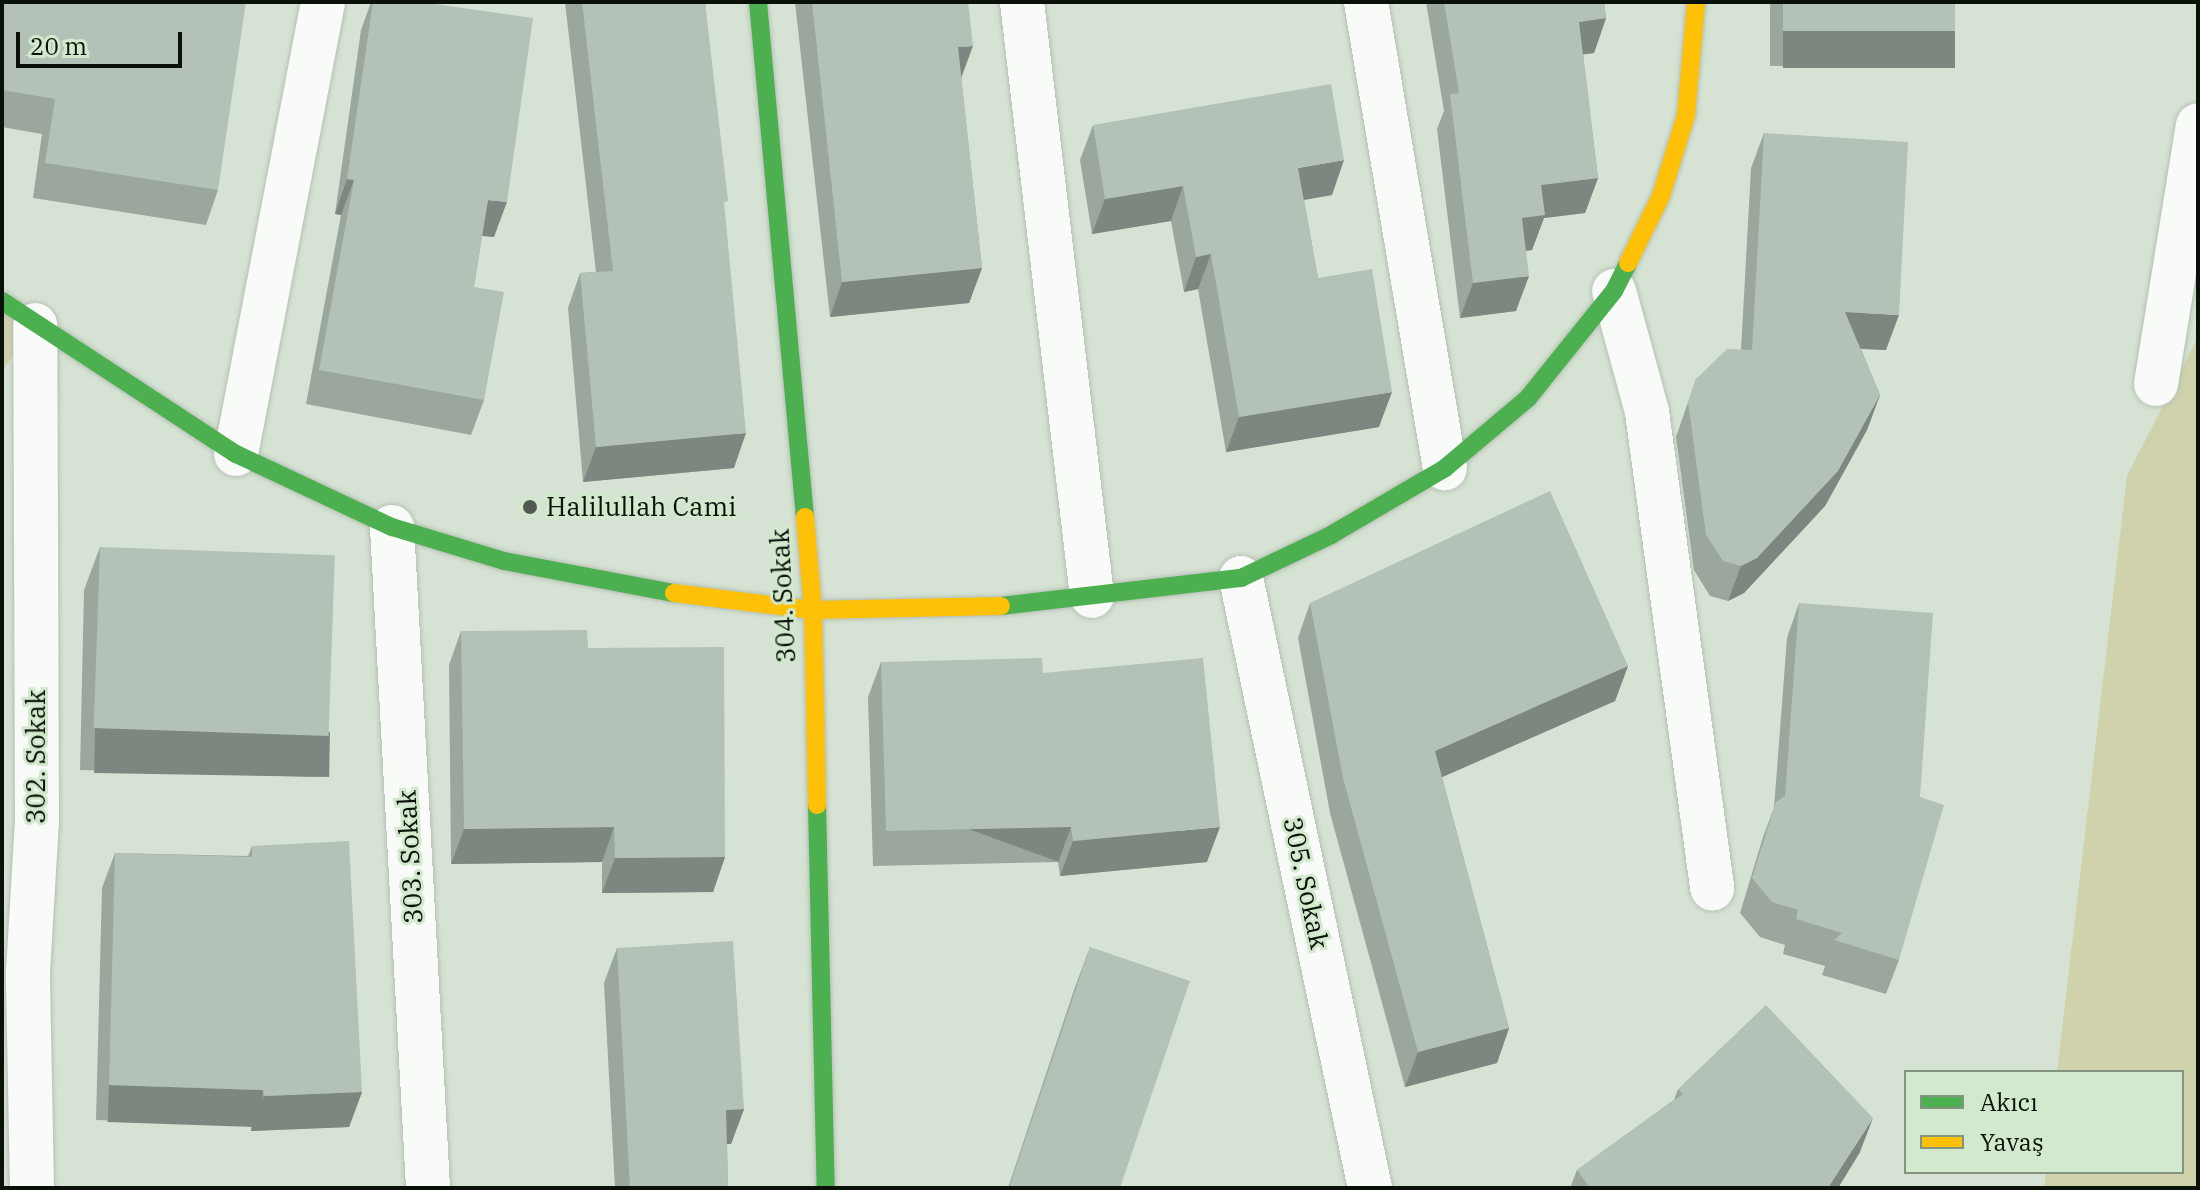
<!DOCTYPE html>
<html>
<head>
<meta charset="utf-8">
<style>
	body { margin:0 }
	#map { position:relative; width:2200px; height:1190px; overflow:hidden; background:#d6e3d4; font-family:"IBM Plex Serif",serif }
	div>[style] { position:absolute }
	.green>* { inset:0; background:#cfd2ab; transform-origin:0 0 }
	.roads { filter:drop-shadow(0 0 2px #b6c0b4) drop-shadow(0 0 2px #b6c0b4) }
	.street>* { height:44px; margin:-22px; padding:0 22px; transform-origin:22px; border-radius:22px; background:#f9fbf9 }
	.fast>* { height:18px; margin:-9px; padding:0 9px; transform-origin:9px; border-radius:9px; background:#4caf50 }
	.slow>* { height:18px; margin:-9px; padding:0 9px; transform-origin:9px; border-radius:9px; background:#ffc107 }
	.wall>* { inset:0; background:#9ba69d }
	.shaded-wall>* { inset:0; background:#7e877f; transform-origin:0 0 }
	.building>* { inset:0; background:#b4c1b6; transform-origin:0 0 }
	.dots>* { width:22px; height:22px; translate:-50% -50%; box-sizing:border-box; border:4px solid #d2e9ce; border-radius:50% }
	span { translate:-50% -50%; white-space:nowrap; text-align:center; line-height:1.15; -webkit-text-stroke:6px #d2e9ce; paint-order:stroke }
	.poi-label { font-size:26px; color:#0a1109 }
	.left { translate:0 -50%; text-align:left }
	.street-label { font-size:26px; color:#0a1109 }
	.frame { position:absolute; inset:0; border:4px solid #0a1109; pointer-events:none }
	.legend { position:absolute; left:1904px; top:1070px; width:280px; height:104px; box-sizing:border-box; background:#d2e9ce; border:2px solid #82937f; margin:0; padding:10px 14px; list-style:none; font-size:24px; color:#0a1109 }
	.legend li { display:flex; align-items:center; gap:16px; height:40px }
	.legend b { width:40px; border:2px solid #82937f }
	.scale { position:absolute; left:16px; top:32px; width:166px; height:36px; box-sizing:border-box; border:4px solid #0a1109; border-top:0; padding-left:10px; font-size:24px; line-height:28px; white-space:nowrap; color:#0a1109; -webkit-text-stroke:6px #d2e9ce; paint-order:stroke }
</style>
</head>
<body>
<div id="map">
	<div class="green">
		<i style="left:2px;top:301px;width:41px;height:520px;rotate:36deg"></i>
		<i style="clip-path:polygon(2198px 337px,2198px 1188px,2044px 1188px,2046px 1172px,2182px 1172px,2182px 1072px,2057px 1072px,2127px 476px)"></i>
	</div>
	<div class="roads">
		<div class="street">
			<i style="left:1022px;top:2px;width:598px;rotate:83.28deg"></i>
			<i style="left:1366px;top:2px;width:473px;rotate:80.4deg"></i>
			<i style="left:1614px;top:291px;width:125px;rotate:74.7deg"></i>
			<i style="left:1647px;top:412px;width:481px;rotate:82.2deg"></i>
			<i style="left:2156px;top:384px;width:262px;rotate:-80.8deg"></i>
			<i style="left:236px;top:454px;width:460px;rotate:-79.1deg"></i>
			<i style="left:392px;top:527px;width:662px;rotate:86.88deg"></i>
			<i style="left:1241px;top:578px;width:623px;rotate:78.06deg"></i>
			<i style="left:32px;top:1188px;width:216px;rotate:-91.1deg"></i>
			<i style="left:28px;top:972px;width:150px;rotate:-86.6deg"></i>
			<i style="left:37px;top:822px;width:497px;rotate:-90.2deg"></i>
		</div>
		<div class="fast">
			<i style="left:758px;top:2px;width:517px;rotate:84.79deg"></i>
			<i style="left:2px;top:301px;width:280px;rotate:33.2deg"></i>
			<i style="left:236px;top:454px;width:172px;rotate:25.1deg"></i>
			<i style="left:392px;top:527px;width:117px;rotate:16.9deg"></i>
			<i style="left:504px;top:561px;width:173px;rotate:10.7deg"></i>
			<i style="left:1001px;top:606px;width:242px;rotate:-6.7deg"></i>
			<i style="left:1241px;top:578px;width:100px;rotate:-25.5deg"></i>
			<i style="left:1331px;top:535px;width:132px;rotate:-30.4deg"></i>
			<i style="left:1445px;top:468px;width:109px;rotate:-40.1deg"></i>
			<i style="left:1528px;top:398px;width:137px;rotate:-51.2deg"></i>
			<i style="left:1614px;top:291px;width:31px;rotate:-63deg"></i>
			<i style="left:817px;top:805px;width:383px;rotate:88.7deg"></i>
		</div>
		<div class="slow">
			<i style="left:1628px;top:263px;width:75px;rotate:-63.8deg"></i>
			<i style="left:1661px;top:196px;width:85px;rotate:-72.8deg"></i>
			<i style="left:1686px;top:115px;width:113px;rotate:-84.9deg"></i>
			<i style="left:805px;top:517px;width:93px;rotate:85.1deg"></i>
			<i style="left:813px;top:610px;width:195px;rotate:88.8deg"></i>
			<i style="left:674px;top:593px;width:140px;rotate:7deg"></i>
			<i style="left:813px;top:610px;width:188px;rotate:-1.2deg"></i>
		</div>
	</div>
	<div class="wall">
		<i style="clip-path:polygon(2px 2px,218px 190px,206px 225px,33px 198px,42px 134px,2px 127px)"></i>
		<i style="clip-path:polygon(371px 2px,421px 2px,494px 237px,482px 236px,474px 287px,484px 400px,471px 435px,306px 404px,341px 215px,335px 214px,361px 30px)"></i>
		<i style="clip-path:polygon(565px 2px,705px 2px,724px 211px,734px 468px,583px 482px,568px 308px,580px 273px,596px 272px)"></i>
		<i style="clip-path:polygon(795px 2px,968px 2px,961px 77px,982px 268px,969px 303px,830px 317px)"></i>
		<i style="clip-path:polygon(1426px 2px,1604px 2px,1606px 18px,1594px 53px,1583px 54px,1598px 178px,1585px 213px,1544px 218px,1532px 250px,1525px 251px,1516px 311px,1460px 318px,1437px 129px,1444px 111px)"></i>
		<i style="clip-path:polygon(1770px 2px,1955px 2px,1955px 32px,1943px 67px,1770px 66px)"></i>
		<i style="clip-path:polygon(1093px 125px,1332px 195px,1304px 200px,1318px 278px,1379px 427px,1226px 452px,1198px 289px,1184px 292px,1171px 221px,1092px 234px,1080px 160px)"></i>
		<i style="clip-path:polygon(1764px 133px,1886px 350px,1861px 349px,1880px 395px,1867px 430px,1825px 506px,1744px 593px,1728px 601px,1710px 596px,1694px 570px,1676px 437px,1696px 379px,1741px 350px,1751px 168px)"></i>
		<i style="clip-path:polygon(100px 547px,330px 734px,315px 777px,80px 770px,84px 590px)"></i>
		<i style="clip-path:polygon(1310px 603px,1628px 666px,1615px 701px,1442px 777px,1509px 1028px,1497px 1063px,1405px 1087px,1330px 813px,1298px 638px)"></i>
		<i style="clip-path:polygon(1799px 603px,1899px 960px,1886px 994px,1822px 975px,1825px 966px,1783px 954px,1785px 945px,1760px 937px,1740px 913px,1763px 837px,1774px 808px,1787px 638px)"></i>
		<i style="clip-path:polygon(461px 631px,588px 648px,725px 857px,713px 892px,602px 893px,602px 862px,451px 864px,449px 665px)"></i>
		<i style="clip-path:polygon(881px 662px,1043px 673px,1207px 862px,1060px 876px,1058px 862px,873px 866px,868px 697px)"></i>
		<i style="clip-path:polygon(252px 846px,362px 1092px,349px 1127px,251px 1131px,251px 1125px,96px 1120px,102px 888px,115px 853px,248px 856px)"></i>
		<i style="clip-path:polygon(1090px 947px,1120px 1188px,1008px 1188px,1074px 990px)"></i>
		<i style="clip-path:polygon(617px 948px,744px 1109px,731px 1144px,727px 1144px,728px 1188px,615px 1188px,604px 983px)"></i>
		<i style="clip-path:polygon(1678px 1089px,1860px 1152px,1838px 1188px,1570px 1188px,1577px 1170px,1674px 1100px)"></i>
	</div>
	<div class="shaded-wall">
		<i style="clip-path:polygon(1606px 18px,1594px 53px,1566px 57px,1579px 22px)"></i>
		<i style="left:1783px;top:31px;width:172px;height:37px"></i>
		<i style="clip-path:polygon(973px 46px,960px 81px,958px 47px)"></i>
		<i style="clip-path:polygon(1344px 160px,1332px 195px,1285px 203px,1298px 168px)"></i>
		<i style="clip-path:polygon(1598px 178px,1585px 213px,1544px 218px,1532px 250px,1509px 253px,1522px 218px,1541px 185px)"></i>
		<i style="clip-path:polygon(347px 179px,354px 180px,341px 215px,335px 214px)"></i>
		<i style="clip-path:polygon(1183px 186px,1171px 221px,1092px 234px,1105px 199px)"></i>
		<i style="clip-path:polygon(488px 200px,507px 202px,494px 237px,476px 235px)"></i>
		<i style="clip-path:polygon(1211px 254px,1198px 289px,1184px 292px,1196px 257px)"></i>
		<i style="clip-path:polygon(982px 268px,969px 303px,830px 317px,842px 282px)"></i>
		<i style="clip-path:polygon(1529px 276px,1516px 311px,1460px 318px,1473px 283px)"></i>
		<i style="clip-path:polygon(1845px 312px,1899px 315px,1886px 350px,1832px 347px)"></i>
		<i style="clip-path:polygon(1392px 392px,1379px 427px,1226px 452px,1239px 417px)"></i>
		<i style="clip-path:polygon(1880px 395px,1867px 430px,1825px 506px,1744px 593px,1728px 601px,1741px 566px)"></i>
		<i style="clip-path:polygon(746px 433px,734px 468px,583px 482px,596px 447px)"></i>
		<i style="clip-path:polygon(1628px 666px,1615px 701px,1422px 786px,1435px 751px)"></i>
		<i style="left:95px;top:728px;width:235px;height:45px;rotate:1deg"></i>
		<i style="clip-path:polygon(614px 827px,602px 862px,451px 864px,464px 829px)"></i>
		<i style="left:1071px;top:827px;width:37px;height:185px;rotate:110deg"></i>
		<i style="clip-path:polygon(1220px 827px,1207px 862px,1060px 876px,1073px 841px)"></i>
		<i style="clip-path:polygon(725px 857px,713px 892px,602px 893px,615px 858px)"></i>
		<i style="clip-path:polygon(1509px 1028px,1497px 1063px,1405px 1087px,1418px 1052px)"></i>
		<i style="left:109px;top:1085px;width:154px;height:37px;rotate:2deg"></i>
		<i style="clip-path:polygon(362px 1092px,349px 1127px,251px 1131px,264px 1096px)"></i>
		<i style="clip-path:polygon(744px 1109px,731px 1144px,713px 1145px,726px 1110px)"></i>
		<i style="clip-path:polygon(1873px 1118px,1860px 1152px,1838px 1188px,1828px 1188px)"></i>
	</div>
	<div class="building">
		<i style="clip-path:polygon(2px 2px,246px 2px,218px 190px,45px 163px,55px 99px,2px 90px)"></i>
		<i style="clip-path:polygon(373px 2px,421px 2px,533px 18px,507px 202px,488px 200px,474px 287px,504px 292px,484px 400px,319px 370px,354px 180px,347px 179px)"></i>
		<i style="clip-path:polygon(582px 2px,705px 2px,728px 201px,724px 202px,746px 433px,596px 447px,580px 273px,613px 271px)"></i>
		<i style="clip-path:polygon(812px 2px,968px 2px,973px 46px,958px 47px,982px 268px,842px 282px)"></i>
		<i style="clip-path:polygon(1444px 2px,1604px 2px,1606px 18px,1579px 22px,1598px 178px,1541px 185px,1545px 215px,1522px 218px,1529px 276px,1473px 283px,1450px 94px,1459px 93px)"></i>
		<i style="left:1783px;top:2px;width:172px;height:29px"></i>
		<i style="clip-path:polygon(1331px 84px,1344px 160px,1298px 168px,1318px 278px,1372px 269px,1392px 392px,1239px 417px,1211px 254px,1196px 257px,1183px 186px,1105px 199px,1093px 125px)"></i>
		<i style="clip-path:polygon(1764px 133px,1908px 142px,1899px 315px,1845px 312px,1880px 395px,1838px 471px,1757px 558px,1741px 566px,1723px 561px,1706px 535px,1688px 402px,1696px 379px,1727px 349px,1752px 350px)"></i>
		<i style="clip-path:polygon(1550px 491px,1628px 666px,1435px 751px,1509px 1028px,1418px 1052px,1343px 778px,1310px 603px)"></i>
		<i style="left:100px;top:547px;width:235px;height:181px;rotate:2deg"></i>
		<i style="clip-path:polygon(1799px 603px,1933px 613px,1920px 797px,1944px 805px,1899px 960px,1834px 940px,1842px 933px,1796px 919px,1798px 910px,1772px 902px,1752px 878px,1776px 802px,1785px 796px)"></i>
		<i style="clip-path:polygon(587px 630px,588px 648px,724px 647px,725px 857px,615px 858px,614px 827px,464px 829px,461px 631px)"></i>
		<i style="clip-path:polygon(1042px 658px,1043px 673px,1203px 658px,1220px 827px,1073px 841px,1071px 827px,886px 831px,881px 662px)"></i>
		<i style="clip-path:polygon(349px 841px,362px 1092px,264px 1096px,263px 1090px,109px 1085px,115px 853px,252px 857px,252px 846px)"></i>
		<i style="clip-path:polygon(733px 941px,744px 1109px,726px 1110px,728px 1188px,630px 1188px,617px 948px)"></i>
		<i style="clip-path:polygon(1090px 947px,1190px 981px,1120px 1188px,1009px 1188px)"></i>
		<i style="clip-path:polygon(1766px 1005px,1873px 1118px,1828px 1188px,1590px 1188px,1577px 1170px,1683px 1094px,1678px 1089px)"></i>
	</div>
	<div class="dots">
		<i style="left:530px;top:507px;background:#515a50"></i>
	</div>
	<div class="poi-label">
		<span class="left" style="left:546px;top:507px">Halilullah Cami</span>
	</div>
	<div class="street-label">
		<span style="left:783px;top:596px;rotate:-93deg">304. Sokak</span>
		<span style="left:36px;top:757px;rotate:-90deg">302. Sokak</span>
		<span style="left:410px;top:857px;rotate:-93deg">303. Sokak</span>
		<span style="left:1306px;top:883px;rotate:78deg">305. Sokak</span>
	</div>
	<div class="frame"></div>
	<ul class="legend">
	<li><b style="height:10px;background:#4caf50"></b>Akıcı</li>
	<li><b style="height:10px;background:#ffc107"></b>Yavaş</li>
	</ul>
	<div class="scale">20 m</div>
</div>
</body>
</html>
